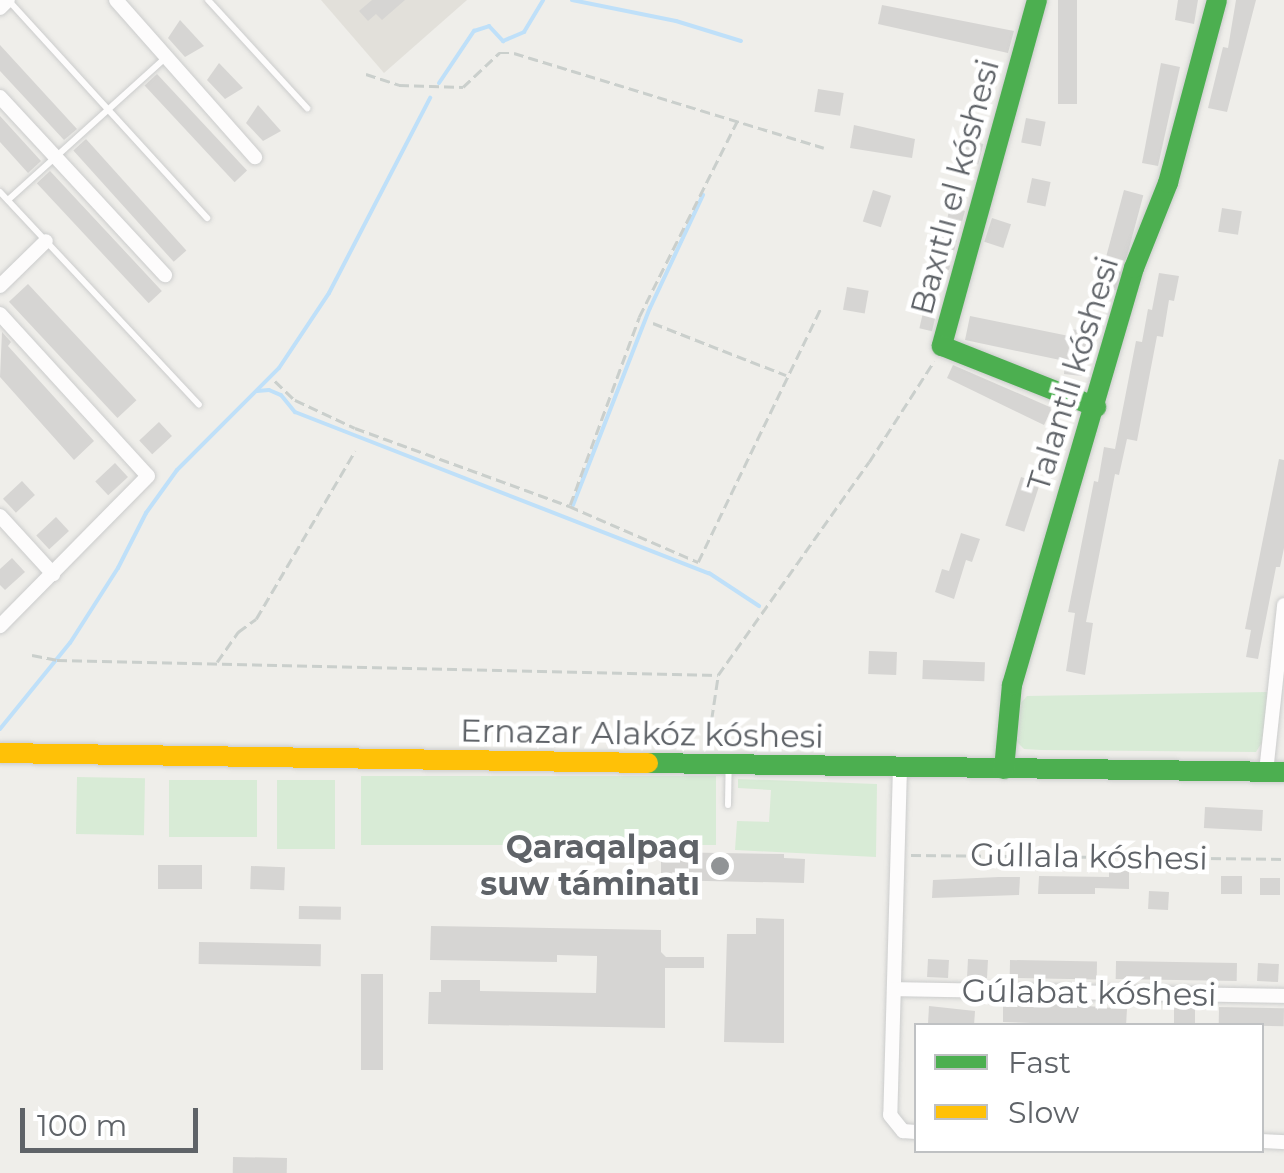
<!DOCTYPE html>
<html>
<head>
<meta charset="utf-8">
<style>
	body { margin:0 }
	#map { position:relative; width:1284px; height:1173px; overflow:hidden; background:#efeeea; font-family:Montserrat,sans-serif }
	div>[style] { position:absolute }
	.education>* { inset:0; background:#e2e0da }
	.green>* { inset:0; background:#d8ebd6; transform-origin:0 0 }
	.stream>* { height:4px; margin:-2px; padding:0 2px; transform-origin:2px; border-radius:2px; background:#bfe0f9 }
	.building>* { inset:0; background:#d6d5d3; transform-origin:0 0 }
	.path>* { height:2.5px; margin-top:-1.25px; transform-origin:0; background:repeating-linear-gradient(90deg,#cacfcc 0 10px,transparent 0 15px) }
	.roads { filter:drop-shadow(0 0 2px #cbcccc) drop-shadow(0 0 2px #cbcccc) }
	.lane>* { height:6px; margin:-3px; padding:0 3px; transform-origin:3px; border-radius:3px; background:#fdfcfc }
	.street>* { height:14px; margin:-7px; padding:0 7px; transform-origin:7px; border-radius:7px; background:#fdfcfc }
	.fast>* { height:20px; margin:-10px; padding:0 10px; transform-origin:10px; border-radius:10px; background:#4caf50 }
	.slow>* { height:20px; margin:-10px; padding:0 10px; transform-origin:10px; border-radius:10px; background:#ffc107 }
	.dots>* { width:28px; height:28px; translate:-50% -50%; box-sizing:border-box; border:5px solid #fff; border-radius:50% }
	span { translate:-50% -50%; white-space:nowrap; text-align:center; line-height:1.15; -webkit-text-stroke:9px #fff; paint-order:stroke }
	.street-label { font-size:32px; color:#5f6368 }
	.poi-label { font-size:32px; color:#5f6368; font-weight:700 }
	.right { translate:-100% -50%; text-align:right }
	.legend { position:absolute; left:914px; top:1023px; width:350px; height:130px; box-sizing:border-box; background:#fff; border:2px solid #bfc1c3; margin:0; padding:12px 18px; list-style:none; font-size:30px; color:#5f6368 }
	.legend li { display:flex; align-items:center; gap:20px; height:50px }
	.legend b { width:50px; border:2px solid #bfc1c3 }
	.scale { position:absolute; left:20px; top:1108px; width:178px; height:45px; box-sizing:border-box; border:5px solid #5f6368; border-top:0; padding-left:12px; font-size:30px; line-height:35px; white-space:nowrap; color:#5f6368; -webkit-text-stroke:8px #fff; paint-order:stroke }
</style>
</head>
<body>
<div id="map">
	<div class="education">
		<i style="clip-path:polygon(321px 0,467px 0,384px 73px)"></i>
	</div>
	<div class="green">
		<i style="clip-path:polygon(1267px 692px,1266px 736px,1256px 752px,1041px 750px,1024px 749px,1015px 740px,1018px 706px,1027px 696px)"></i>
		<i style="left:361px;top:776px;width:355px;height:69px"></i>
		<i style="left:77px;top:777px;width:68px;height:57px;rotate:1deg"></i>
		<i style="clip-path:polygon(738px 779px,877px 784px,876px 857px,735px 850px,737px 821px,769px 822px,771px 790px,738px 788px)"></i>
		<i style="left:169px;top:780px;width:88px;height:57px"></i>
		<i style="left:277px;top:780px;width:58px;height:69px"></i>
	</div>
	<div class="stream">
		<i style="left:572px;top:0;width:106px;rotate:11.4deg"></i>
		<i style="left:676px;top:21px;width:68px;rotate:17.1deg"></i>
		<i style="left:439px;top:83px;width:63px;rotate:-56.1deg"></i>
		<i style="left:474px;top:31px;width:16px;rotate:-18deg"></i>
		<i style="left:489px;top:26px;width:21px;rotate:47deg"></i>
		<i style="left:503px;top:41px;width:23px;rotate:-23deg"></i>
		<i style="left:524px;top:32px;width:37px;rotate:-59deg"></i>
		<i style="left:257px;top:391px;width:12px;rotate:-5deg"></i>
		<i style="left:269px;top:390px;width:13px;rotate:23deg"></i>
		<i style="left:281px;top:395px;width:22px;rotate:51deg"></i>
		<i style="left:295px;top:412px;width:444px;rotate:21.3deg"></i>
		<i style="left:709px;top:573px;width:60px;rotate:33.4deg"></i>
		<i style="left:573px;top:505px;width:212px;rotate:-68.7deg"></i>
		<i style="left:650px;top:308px;width:125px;rotate:-64.9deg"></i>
		<i style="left:0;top:729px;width:111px;rotate:-50.9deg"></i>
		<i style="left:70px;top:643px;width:89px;rotate:-57.4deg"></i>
		<i style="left:118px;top:568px;width:62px;rotate:-63deg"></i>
		<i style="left:146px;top:513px;width:53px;rotate:-54.2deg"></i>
		<i style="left:177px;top:470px;width:144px;rotate:-45deg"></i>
		<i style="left:279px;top:368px;width:90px;rotate:-56.3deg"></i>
		<i style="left:329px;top:293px;width:220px;rotate:-62.6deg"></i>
	</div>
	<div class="building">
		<i style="clip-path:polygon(372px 0,405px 0,382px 20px,376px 14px,368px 21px,359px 11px)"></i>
		<i style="left:1058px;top:0;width:19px;height:104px"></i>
		<i style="clip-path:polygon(1178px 0,1198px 0,1194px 24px,1175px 20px)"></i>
		<i style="clip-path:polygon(1236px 0,1256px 0,1227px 112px,1208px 108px,1223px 47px,1228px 48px)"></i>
		<i style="clip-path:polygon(882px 5px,1014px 31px,1008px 53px,878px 24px)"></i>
		<i style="clip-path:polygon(180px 20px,204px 46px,185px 57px,168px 38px)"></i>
		<i style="clip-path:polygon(0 45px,77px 129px,64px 140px,0 71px)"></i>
		<i style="clip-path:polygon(219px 63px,243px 88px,225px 99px,207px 80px)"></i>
		<i style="clip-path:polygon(1161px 63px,1180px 67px,1158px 166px,1142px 163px)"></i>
		<i style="left:157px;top:74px;width:132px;height:17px;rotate:47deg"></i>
		<i style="left:818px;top:89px;width:26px;height:23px;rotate:9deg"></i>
		<i style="clip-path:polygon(258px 105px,281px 131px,263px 141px,246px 123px)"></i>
		<i style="clip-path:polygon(0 116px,41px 161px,28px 173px,0 142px)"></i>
		<i style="left:1026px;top:118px;width:20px;height:25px;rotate:11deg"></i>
		<i style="clip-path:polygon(854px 125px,915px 139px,912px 158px,850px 148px)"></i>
		<i style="left:86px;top:139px;width:150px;height:17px;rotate:48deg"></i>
		<i style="left:963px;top:139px;width:21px;height:21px;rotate:14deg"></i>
		<i style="left:50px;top:171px;width:164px;height:18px;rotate:47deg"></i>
		<i style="left:1032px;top:178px;width:19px;height:25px;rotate:12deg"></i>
		<i style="left:873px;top:190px;width:19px;height:33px;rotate:18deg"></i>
		<i style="left:1124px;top:190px;width:20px;height:99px;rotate:15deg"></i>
		<i style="clip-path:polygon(950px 207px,965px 211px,949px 270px,943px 268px,950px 242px,942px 240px)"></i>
		<i style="left:1222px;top:208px;width:20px;height:24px;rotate:9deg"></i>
		<i style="left:992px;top:218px;width:20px;height:25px;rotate:18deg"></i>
		<i style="clip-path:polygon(1159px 273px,1179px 276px,1174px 301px,1169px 300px,1163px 337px,1157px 336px,1137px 441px,1127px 439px,1119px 475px,1115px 474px,1086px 622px,1093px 623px,1085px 675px,1066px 671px,1075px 613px,1068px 612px,1094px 481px,1098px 482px,1104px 447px,1115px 449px,1136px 341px,1142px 342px,1148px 309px,1152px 310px)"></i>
		<i style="left:28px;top:284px;width:159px;height:26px;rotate:47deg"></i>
		<i style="left:847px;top:287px;width:22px;height:23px;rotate:10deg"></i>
		<i style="left:925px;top:304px;width:13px;height:25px;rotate:13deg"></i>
		<i style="clip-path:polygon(970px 316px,1069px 336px,1070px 329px,1088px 331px,1082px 376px,1064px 374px,1065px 361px,965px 340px)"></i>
		<i style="clip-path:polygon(2px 332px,11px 342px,8px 346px,94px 441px,74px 460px,0 377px)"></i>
		<i style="clip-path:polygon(953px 365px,1052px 408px,1044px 425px,947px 378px)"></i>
		<i style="left:159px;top:422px;width:19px;height:27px;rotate:47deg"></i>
		<i style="clip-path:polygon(1279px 459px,1284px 460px,1284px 548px,1280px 567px,1276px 567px,1258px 659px,1246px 657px,1251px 630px,1245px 629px)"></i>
		<i style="left:115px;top:463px;width:19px;height:27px;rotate:47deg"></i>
		<i style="left:1021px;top:477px;width:20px;height:51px;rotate:18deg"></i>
		<i style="left:22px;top:481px;width:19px;height:26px;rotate:47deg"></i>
		<i style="left:56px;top:517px;width:19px;height:27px;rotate:47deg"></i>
		<i style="clip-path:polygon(961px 533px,980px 539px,972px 562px,966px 560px,954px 599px,935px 592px,942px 569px,949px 571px)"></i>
		<i style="clip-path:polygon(12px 558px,25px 572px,5px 590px,0 585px,0 569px)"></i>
		<i style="left:869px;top:651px;width:28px;height:23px;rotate:2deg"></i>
		<i style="left:923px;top:660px;width:62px;height:19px;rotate:2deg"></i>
		<i style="left:1205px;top:807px;width:58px;height:21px;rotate:3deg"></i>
		<i style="clip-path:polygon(661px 852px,784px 854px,784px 858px,805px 859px,804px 883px,661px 880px)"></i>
		<i style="left:158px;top:865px;width:44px;height:24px"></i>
		<i style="left:251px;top:866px;width:34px;height:23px;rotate:2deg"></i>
		<i style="clip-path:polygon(1109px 870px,1129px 871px,1129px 889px,1095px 888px,1095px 894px,1038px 894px,1039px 876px,1109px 877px)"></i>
		<i style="left:1221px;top:876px;width:21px;height:18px"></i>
		<i style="clip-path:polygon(999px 877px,1020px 877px,1019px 895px,932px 898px,933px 880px)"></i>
		<i style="left:1260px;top:878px;width:20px;height:17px"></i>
		<i style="left:1149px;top:891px;width:20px;height:18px;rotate:3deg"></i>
		<i style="left:299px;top:906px;width:42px;height:13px;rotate:1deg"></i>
		<i style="clip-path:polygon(756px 918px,784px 919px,784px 1043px,724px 1042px,727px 934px,756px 934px)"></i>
		<i style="clip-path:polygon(431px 926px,661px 930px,661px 952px,666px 957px,704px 957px,704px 968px,665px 968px,665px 1028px,428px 1024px,429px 992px,441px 992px,441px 980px,480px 980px,480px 991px,596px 993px,597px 961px,597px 956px,557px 955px,557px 962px,430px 960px)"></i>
		<i style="left:199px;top:942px;width:122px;height:22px;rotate:1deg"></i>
		<i style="left:928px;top:959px;width:21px;height:18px;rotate:3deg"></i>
		<i style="left:968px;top:959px;width:20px;height:18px;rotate:3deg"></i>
		<i style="left:1010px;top:960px;width:87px;height:18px;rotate:1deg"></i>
		<i style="left:1116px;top:961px;width:121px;height:18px;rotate:1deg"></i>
		<i style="left:1258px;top:963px;width:21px;height:18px;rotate:3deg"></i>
		<i style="left:361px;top:974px;width:22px;height:96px"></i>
		<i style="clip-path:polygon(1060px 1004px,1127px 1009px,1126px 1026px,1003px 1022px,1003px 1005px)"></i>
		<i style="clip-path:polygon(929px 1006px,975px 1011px,974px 1026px,928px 1024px)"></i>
		<i style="left:1219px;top:1007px;width:65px;height:18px;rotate:1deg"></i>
		<i style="left:1174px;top:1008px;width:21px;height:17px"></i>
		<i style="left:233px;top:1157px;width:54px;height:16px;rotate:1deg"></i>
	</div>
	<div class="path">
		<i style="left:366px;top:74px;width:35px;rotate:18deg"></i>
		<i style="left:399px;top:85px;width:64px;rotate:1.8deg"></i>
		<i style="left:463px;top:87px;width:50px;rotate:-43.4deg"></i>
		<i style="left:499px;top:53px;width:15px"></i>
		<i style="left:514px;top:53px;width:324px;rotate:17deg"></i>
		<i style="left:653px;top:323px;width:143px;rotate:21.4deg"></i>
		<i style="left:275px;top:381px;width:28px;rotate:44deg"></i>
		<i style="left:295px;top:400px;width:66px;rotate:25deg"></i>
		<i style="left:355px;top:428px;width:228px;rotate:20deg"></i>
		<i style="left:569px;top:506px;width:141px;rotate:23.5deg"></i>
		<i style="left:698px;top:562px;width:284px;rotate:-64.2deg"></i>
		<i style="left:570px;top:505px;width:200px;rotate:-69.8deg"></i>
		<i style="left:639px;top:317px;width:221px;rotate:-63.4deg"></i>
		<i style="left:32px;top:655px;width:25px;rotate:11deg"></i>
		<i style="left:57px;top:660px;width:661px;rotate:1.3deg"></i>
		<i style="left:217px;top:662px;width:37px;rotate:-55deg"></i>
		<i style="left:238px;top:632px;width:22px;rotate:-36deg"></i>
		<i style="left:256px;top:619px;width:195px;rotate:-59.5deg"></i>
		<i style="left:707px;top:749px;width:75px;rotate:-81.5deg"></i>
		<i style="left:718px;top:675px;width:261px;rotate:-54.7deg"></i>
		<i style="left:869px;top:462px;width:120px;rotate:-57.2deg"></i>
		<i style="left:911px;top:855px;width:373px;rotate:0.6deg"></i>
	</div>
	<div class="roads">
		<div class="lane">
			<i style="left:208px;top:0;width:147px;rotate:47.5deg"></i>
			<i style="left:9px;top:1px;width:294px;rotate:47.6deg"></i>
			<i style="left:0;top:192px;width:291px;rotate:46.9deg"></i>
			<i style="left:8px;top:200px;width:213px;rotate:-42.1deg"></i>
			<i style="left:728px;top:805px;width:39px;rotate:-89deg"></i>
		</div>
		<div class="street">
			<i style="left:116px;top:0;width:210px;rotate:48.5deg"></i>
			<i style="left:0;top:8px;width:11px;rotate:-45deg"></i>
			<i style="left:0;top:97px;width:243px;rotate:47.2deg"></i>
			<i style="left:0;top:286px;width:64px;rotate:-44.4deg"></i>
			<i style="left:0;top:314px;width:219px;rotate:47.6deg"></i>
			<i style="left:148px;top:476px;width:211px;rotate:134.6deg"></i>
			<i style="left:0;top:516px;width:79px;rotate:47.6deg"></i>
			<i style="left:900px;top:767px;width:348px;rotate:91.6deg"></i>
			<i style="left:890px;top:1115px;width:21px;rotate:51deg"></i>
			<i style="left:903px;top:1131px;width:13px;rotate:4deg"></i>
			<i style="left:1266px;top:772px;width:168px;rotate:-83.8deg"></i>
			<i style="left:894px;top:989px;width:390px;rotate:1deg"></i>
			<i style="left:1262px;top:1141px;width:22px;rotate:3deg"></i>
		</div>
		<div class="fast">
			<i style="left:1037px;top:0;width:359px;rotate:105.4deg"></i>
			<i style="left:942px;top:346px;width:166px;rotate:21.6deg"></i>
			<i style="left:648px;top:763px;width:636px;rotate:0.81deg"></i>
			<i style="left:1004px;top:769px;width:84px;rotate:-84.6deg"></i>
			<i style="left:1012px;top:685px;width:434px;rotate:-73.7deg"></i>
			<i style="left:1134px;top:268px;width:92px;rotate:-68.2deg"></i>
			<i style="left:1168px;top:183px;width:189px;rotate:-75deg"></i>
		</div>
		<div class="slow">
			<i style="left:0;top:753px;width:648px;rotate:0.88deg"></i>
		</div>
	</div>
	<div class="dots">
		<i style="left:720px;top:866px;background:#919496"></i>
	</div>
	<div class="street-label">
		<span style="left:955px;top:187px;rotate:-75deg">Baxıtlı el kóshesi</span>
		<span style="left:1073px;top:374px;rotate:-73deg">Talantlı kóshesi</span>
		<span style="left:642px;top:734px;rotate:1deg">Ernazar Alakóz kóshesi</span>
		<span style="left:1089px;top:857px;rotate:1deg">Gúllala kóshesi</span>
		<span style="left:1089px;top:993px;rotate:1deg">Gúlabat kóshesi</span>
	</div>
	<div class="poi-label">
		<span class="right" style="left:700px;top:866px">Qaraqalpaq<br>suw táminatı</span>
	</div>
	<ul class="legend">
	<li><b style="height:12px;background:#4caf50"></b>Fast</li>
	<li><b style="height:12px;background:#ffc107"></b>Slow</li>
	</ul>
	<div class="scale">100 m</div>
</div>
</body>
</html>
